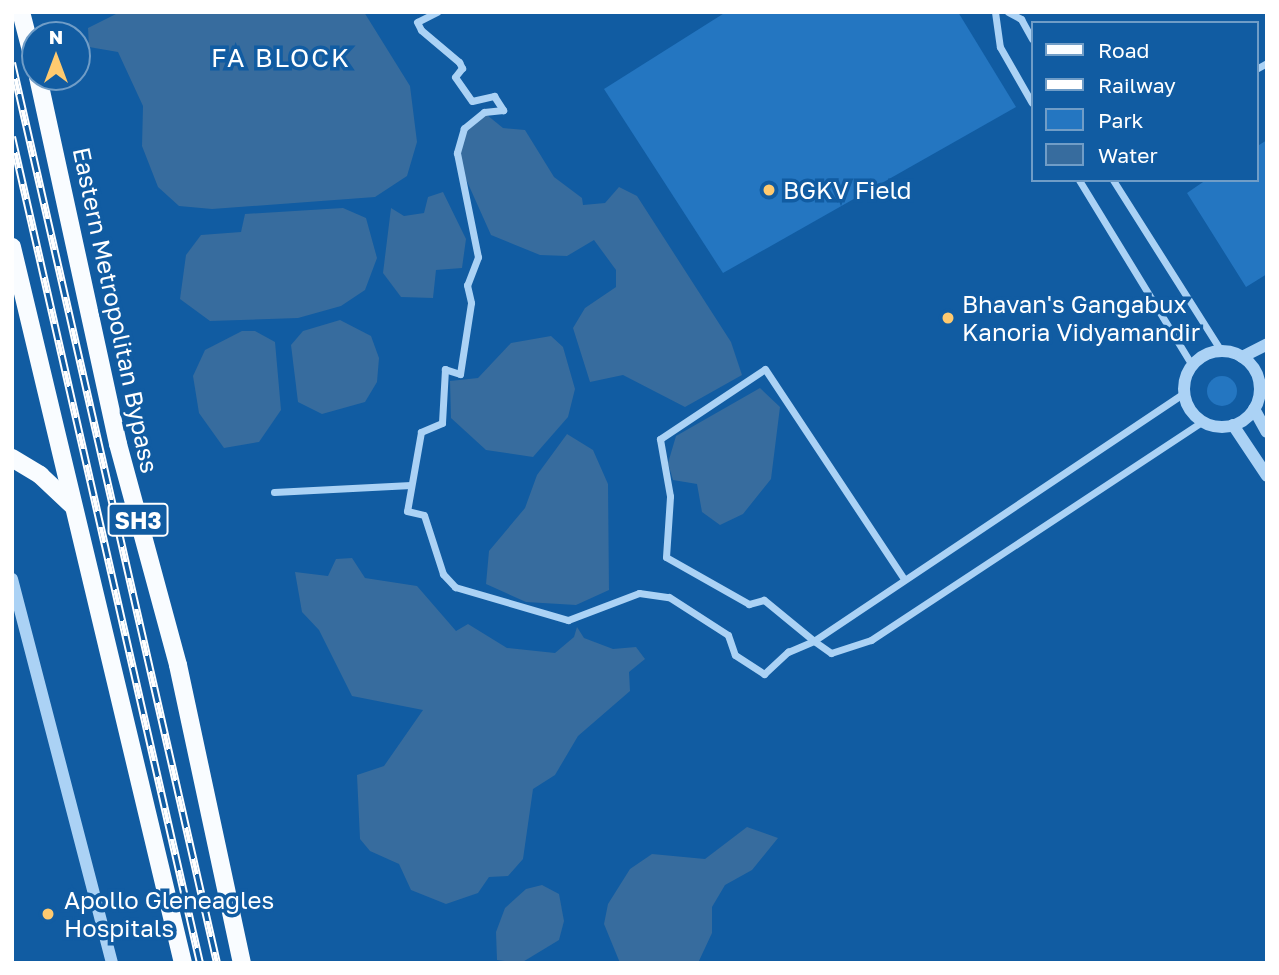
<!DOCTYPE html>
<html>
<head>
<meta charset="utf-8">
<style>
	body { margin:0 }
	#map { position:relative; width:1279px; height:975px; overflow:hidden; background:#115ca2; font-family:"Golos Text",sans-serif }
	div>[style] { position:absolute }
	.green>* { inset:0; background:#2476c1 }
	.round { border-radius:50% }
	.water>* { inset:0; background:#376c9e }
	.minor>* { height:7px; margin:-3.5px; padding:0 3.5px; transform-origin:3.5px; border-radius:3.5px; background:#abd2f5 }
	.tertiary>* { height:12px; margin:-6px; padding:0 6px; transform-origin:6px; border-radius:6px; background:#abd2f5 }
	.tertiary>.ring { margin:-6px; padding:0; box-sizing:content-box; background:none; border:12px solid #abd2f5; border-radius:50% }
	.primary>* { height:18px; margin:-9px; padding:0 9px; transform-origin:9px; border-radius:9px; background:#f9fcff }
	.rail>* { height:8px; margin-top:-4px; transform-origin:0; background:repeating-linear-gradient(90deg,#115ca2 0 16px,#fff 0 32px); box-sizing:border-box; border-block:2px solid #fff }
	.dots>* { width:19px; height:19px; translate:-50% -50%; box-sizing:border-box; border:4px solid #115ca2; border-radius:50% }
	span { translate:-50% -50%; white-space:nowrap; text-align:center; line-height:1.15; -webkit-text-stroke:7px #115ca2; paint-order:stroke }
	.shield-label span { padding:2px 5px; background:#115ca2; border:2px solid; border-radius:5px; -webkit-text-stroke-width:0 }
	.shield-label { font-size:23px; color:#fff; font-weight:700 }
	.poi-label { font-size:24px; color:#fff }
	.left { translate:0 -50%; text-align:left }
	.street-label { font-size:24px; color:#fff }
	.neighbourhood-label { font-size:26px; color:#fff; letter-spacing:2px }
	.frame { position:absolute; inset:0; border:14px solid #fff; pointer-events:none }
	.legend { position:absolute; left:1031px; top:21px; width:228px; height:161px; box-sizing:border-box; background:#115ca2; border:2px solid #709dc7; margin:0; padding:9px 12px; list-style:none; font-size:21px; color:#fff }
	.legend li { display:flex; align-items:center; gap:14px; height:35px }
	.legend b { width:35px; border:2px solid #709dc7 }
	.north { position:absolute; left:21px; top:21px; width:70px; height:70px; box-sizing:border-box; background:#115ca2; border:2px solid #709dc7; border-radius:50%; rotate:0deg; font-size:19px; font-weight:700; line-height:28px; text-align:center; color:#fff }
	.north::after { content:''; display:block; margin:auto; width:24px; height:32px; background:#ffca6f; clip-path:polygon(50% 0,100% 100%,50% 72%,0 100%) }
</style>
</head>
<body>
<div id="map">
	<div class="green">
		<i style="clip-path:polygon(726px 12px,958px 12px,1016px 107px,723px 273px,604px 89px)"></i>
		<i style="clip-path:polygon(1267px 140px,1267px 274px,1246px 287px,1187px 193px,1206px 180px,1256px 180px,1256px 147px)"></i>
		<i class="round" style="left:1207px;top:376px;width:30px;height:30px"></i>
	</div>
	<div class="water">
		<i style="clip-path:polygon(120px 12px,364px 12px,410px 86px,417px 142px,407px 176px,375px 197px,212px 209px,179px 206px,158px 187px,142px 146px,143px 106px,118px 52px,89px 47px,88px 28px)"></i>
		<i style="clip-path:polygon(487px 115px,503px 128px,525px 130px,554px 177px,582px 198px,583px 205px,605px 203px,619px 187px,637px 196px,731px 342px,742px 375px,685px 407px,623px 375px,590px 382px,573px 328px,585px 308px,616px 287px,616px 270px,594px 240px,567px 256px,540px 255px,491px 235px,457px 159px,465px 132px)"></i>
		<i style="clip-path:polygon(443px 192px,466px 239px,462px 268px,436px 270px,433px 298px,401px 297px,383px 273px,391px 208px,404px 216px,424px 213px,428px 197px)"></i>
		<i style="clip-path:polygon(343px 208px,366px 218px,377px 258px,365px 290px,341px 306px,298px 318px,210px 321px,180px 299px,186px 255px,201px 235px,241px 232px,245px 214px)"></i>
		<i style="clip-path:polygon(340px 320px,371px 336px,379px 358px,377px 382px,365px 402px,322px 414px,298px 402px,291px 345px,303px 331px)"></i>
		<i style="clip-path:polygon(242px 331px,255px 331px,275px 342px,281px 410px,259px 442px,224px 448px,199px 413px,193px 376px,205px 350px)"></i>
		<i style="clip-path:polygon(551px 336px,563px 347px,575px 389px,568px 417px,533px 457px,486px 450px,451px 418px,450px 381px,478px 378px,511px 343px)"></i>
		<i style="clip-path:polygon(760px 388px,780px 407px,771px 479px,743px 514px,720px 525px,702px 512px,697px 484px,673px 480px,668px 463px,676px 436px)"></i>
		<i style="clip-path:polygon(567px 434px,593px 450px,608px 484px,609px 590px,576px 605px,526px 602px,486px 584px,489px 551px,525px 508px,537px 475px)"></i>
		<i style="clip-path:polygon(352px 558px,365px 578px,417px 586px,456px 631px,468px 624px,507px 648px,555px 653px,574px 637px,577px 627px,584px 638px,613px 649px,636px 647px,645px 659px,629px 672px,630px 691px,578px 736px,555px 775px,533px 789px,523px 859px,508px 876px,489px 877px,478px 893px,446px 904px,411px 890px,399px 864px,370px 851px,360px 839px,357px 775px,384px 766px,423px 710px,352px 696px,319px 630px,302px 612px,295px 572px,328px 576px,336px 559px)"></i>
		<i style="clip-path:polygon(747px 827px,778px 838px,752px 870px,725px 885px,712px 907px,712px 933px,698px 963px,620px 963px,604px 924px,608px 904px,630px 869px,652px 854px,705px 859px)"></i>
		<i style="clip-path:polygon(542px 885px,559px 894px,564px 921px,559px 940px,521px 963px,497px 960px,496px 932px,505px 908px,526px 889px)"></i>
	</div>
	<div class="minor">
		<i style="left:437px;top:12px;width:22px;rotate:153deg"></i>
		<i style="left:417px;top:22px;width:9px;rotate:63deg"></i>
		<i style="left:421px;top:30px;width:50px;rotate:40.1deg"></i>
		<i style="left:459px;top:62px;width:7px;rotate:63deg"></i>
		<i style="left:462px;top:68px;width:11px;rotate:128deg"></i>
		<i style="left:455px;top:77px;width:29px;rotate:55deg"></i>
		<i style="left:472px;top:101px;width:23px;rotate:-13deg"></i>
		<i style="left:494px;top:96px;width:17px;rotate:57deg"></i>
		<i style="left:503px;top:110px;width:19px;rotate:174deg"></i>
		<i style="left:484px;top:112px;width:26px;rotate:141deg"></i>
		<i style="left:464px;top:128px;width:26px;rotate:106deg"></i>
		<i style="left:457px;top:153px;width:106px;rotate:78.6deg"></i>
		<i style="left:478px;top:257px;width:30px;rotate:111deg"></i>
		<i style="left:467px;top:285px;width:18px;rotate:77deg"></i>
		<i style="left:471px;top:303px;width:72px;rotate:98.8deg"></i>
		<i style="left:460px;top:374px;width:16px;rotate:-162deg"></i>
		<i style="left:445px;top:369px;width:54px;rotate:93.2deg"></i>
		<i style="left:442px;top:423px;width:23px;rotate:157deg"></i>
		<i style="left:421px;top:432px;width:80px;rotate:100deg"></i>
		<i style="left:407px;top:511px;width:17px;rotate:13deg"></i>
		<i style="left:424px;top:515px;width:62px;rotate:72.1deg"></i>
		<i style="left:443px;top:574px;width:18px;rotate:47deg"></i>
		<i style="left:455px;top:587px;width:118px;rotate:16.3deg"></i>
		<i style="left:568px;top:620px;width:76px;rotate:-20.8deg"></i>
		<i style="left:639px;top:593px;width:30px;rotate:8deg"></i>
		<i style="left:669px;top:597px;width:70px;rotate:32.8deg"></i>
		<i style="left:728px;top:635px;width:21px;rotate:71deg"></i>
		<i style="left:735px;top:655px;width:35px;rotate:33deg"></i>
		<i style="left:764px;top:674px;width:33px;rotate:-43deg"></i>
		<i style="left:788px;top:652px;width:28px;rotate:-23deg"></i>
		<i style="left:814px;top:641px;width:65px;rotate:-140.6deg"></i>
		<i style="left:764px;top:600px;width:16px;rotate:165deg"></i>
		<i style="left:749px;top:604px;width:95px;rotate:-150.5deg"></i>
		<i style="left:666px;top:557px;width:61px;rotate:-86.2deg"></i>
		<i style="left:670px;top:496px;width:58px;rotate:-100deg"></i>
		<i style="left:660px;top:439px;width:126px;rotate:-33.7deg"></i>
		<i style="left:765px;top:369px;width:252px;rotate:56.5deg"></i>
		<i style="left:995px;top:12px;width:35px;rotate:82deg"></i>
		<i style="left:1000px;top:47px;width:64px;rotate:60.3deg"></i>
		<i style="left:1008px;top:12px;width:15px;rotate:28deg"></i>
		<i style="left:1021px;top:19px;width:23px;rotate:61deg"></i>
		<i style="left:1256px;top:69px;width:13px;rotate:-29deg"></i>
		<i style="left:1079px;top:180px;width:217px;rotate:58.6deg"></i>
		<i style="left:1113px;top:180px;width:202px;rotate:57.7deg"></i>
		<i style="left:1184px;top:393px;width:445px;rotate:146.2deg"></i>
		<i style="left:814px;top:641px;width:21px;rotate:35deg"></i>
		<i style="left:831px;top:653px;width:42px;rotate:-18deg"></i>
		<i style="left:871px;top:640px;width:398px;rotate:-33.4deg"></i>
		<i style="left:274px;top:492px;width:137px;rotate:-2.9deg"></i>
	</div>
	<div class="tertiary">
		<i class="ring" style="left:1184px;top:351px;width:64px;height:64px"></i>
		<i style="left:1242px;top:357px;width:28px;rotate:-27deg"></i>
		<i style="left:1254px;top:409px;width:26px;rotate:61deg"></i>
		<i style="left:1233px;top:425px;width:61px;rotate:56.3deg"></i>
		<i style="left:12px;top:579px;width:397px;rotate:75.4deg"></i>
	</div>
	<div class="primary">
		<i style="left:21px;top:12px;width:56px;rotate:75.5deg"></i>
		<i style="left:38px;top:77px;width:376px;rotate:77.7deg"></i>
		<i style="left:118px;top:444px;width:229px;rotate:74.8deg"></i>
		<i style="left:178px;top:665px;width:305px;rotate:77.9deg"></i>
		<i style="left:12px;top:247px;width:736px;rotate:76.57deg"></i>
		<i style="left:12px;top:458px;width:33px;rotate:31deg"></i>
		<i style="left:40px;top:475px;width:45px;rotate:43.2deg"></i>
	</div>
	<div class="rail">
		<i style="left:12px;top:63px;width:923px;rotate:77.17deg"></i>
		<i style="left:12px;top:137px;width:847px;rotate:77.18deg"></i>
	</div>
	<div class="dots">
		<i style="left:769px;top:190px;background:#ffca6f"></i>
		<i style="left:948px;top:318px;background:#ffca6f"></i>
		<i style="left:48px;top:914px;background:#ffca6f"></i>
	</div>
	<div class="shield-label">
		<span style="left:138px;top:520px">SH3</span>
	</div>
	<div class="poi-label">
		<span class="left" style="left:783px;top:190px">BGKV Field</span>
		<span class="left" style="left:962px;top:318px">Bhavan's Gangabux<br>Kanoria Vidyamandir</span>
		<span class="left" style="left:64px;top:914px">Apollo Gleneagles<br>Hospitals</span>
	</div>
	<div class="street-label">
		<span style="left:116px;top:310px;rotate:78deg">Eastern Metropolitan Bypass</span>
	</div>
	<div class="neighbourhood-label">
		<span style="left:281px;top:58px">FA BLOCK</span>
	</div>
	<div class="frame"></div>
	<ul class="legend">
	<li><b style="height:9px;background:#f9fcff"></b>Road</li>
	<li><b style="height:9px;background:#fff"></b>Railway</li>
	<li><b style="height:19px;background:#2476c1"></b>Park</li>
	<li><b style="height:19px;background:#376c9e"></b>Water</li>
	</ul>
	<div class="north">N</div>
</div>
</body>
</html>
